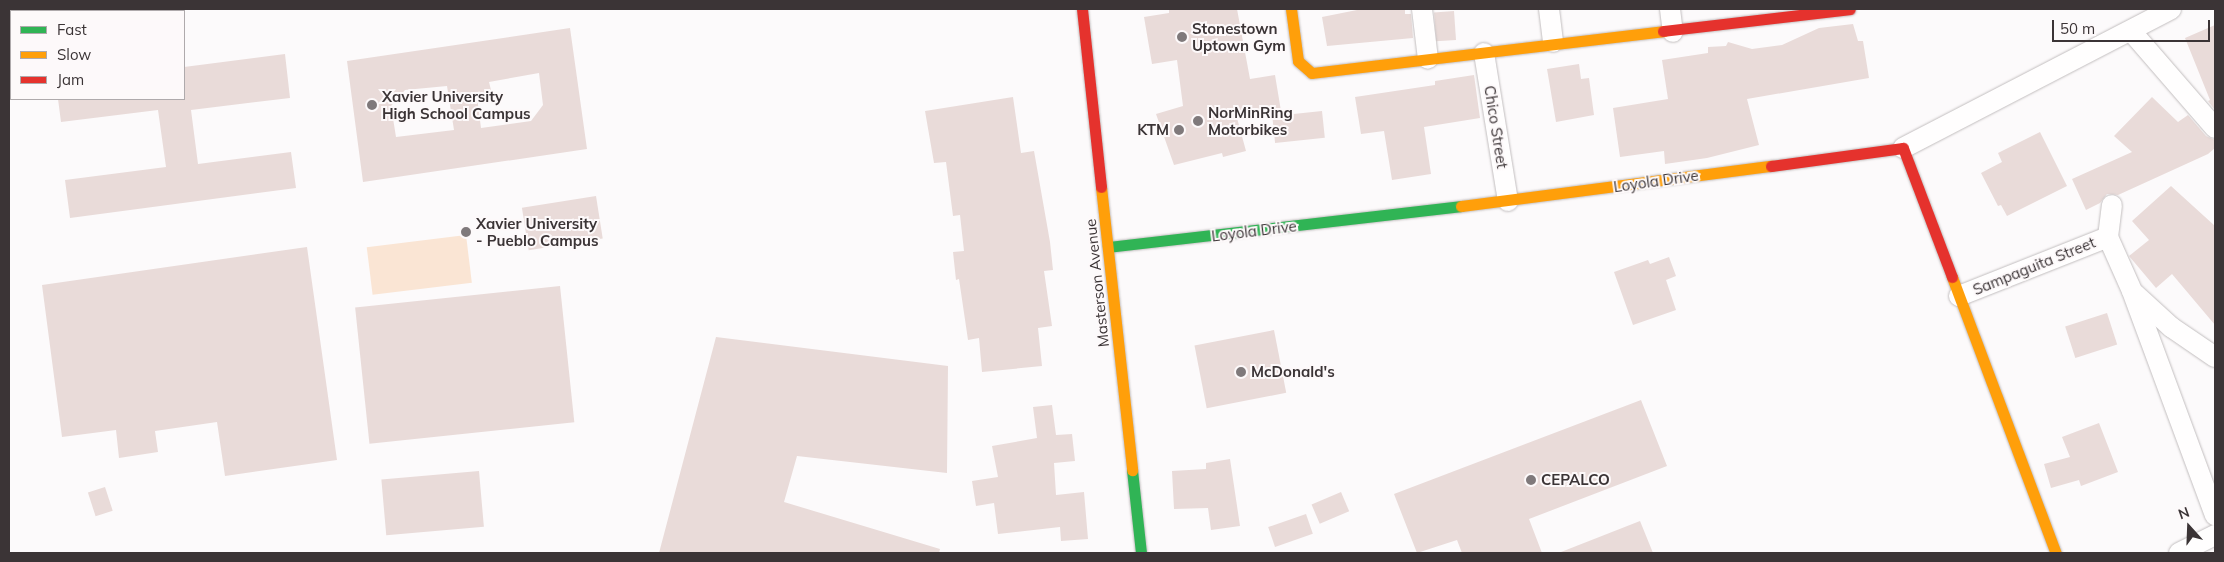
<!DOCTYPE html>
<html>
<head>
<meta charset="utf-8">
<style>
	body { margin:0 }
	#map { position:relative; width:2224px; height:562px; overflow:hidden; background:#fcfafb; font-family:Mulish,sans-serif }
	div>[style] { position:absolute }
	.green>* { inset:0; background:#fae5d4; transform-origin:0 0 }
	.building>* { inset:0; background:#e9dbd9; transform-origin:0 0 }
	.roads { filter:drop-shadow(0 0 1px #c2bebf) drop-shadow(0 0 1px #c2bebf) }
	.street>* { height:20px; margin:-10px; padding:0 10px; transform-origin:10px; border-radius:10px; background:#fffefe }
	.fast>* { height:11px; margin:-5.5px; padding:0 5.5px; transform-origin:5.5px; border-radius:5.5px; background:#30b455 }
	.slow>* { height:11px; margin:-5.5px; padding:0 5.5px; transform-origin:5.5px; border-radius:5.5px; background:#ff9f0a }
	.jam>* { height:11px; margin:-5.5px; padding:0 5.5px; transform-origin:5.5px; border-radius:5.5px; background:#e5322d }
	.dots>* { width:14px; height:14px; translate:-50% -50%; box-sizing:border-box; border:2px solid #fdf9fa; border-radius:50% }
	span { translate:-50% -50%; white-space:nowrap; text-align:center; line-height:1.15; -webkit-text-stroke:4px #fdf9fa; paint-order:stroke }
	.poi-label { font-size:15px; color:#3b3436; font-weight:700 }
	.left { translate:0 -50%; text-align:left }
	.right { translate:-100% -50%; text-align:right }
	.street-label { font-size:15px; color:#3b3436 }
	.frame { position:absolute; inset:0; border:10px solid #3b3436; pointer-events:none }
	.legend { position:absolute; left:10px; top:10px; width:175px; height:90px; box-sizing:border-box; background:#fdf9fa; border:1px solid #afaaac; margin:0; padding:6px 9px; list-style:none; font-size:15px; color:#3b3436 }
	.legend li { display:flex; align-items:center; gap:10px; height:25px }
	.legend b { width:25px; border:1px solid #afaaac }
	.north { position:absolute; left:2164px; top:502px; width:50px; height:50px; -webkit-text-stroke:4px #fdf9fa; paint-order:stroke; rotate:340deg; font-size:14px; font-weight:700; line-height:20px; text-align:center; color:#3b3436 }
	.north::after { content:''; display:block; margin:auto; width:18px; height:22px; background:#3b3436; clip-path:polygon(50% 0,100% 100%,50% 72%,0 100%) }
	.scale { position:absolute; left:2052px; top:20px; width:158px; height:22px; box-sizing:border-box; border:2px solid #3b3436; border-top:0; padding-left:6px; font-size:15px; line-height:18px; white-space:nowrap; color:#3b3436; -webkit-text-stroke:4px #fdf9fa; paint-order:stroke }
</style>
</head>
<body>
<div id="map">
	<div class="green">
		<i style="left:466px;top:235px;width:48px;height:100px;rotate:83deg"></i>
	</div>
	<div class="building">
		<i style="clip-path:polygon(1169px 9px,1237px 9px,1250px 79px,1275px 75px,1281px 111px,1237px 118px,1246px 151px,1223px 157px,1222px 153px,1174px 165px,1156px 114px,1183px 106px,1177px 60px,1152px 64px,1144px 17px,1169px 13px)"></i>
		<i style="clip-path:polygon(1362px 9px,1405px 9px,1405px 14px,1411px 14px,1413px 38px,1327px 46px,1322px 17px)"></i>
		<i style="left:1454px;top:11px;width:29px;height:20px;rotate:86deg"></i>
		<i style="clip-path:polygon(1853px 24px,1858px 41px,1863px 41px,1869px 78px,1747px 99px,1759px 145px,1707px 158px,1665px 164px,1664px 151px,1620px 157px,1613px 108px,1668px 99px,1662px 60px,1708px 53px,1708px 47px,1726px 46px,1728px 42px,1752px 49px,1782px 45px,1819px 28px)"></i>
		<i style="clip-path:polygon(2215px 25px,2215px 110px,2208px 101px,2210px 100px,2185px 38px)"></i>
		<i style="clip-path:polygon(evenodd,570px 28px,587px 149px,363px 182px,347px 61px,570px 28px,539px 73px,543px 105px,531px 121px,481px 128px,477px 97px,492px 94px,489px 82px,539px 73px,570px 28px,447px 86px,454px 130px,396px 137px,391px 106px,405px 90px,447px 86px)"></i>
		<i style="clip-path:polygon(285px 54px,290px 98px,191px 110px,198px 164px,291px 152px,296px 188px,70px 218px,65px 180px,166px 167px,158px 110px,61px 122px,58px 99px,184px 99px,184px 67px)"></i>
		<i style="clip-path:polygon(1579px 64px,1581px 79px,1589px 78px,1594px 115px,1556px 122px,1547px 69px)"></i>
		<i style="clip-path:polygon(1474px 75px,1480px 118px,1424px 127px,1431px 174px,1392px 180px,1384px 131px,1361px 134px,1355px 97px,1435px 85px,1435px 81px)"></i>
		<i style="clip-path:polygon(1013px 97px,1021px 153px,1034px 151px,1050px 242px,1053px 270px,1044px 271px,1052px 326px,1038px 328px,1042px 366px,982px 372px,979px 338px,968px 340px,959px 279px,956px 280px,953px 252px,964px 251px,960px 215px,953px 216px,946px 162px,934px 163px,925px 111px)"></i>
		<i style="clip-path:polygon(2152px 97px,2178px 122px,2188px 115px,2206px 136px,2215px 140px,2215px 148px,2208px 154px,2118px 195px,2107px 194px,2100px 203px,2086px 210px,2072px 179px,2132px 152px,2114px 136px)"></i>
		<i style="left:1322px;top:111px;width:27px;height:50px;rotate:84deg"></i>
		<i style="clip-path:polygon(2040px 132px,2067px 186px,2007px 216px,2001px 205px,1998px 206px,1981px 173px,2002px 162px,1998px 153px)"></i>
		<i style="clip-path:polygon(2171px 186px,2215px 226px,2215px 325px,2172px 274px,2156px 288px,2129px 256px,2149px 240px,2132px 221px)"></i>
		<i style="left:596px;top:196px;width:43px;height:75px;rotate:81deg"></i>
		<i style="clip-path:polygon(307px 247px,337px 460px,225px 476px,217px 422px,155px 431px,158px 452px,119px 458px,116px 430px,62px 437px,42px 285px)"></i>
		<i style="clip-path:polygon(1669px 257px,1676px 276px,1666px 280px,1676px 310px,1633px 325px,1614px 272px,1648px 260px,1650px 264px)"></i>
		<i style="left:560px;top:286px;width:137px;height:206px;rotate:84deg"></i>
		<i style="left:2107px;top:313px;width:33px;height:44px;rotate:72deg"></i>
		<i style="left:1274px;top:330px;width:64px;height:81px;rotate:79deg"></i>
		<i style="clip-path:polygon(716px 337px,948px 366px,947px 473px,797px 456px,784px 502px,940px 549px,939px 553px,659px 553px)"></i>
		<i style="clip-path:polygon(1641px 400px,1667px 466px,1529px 519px,1542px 553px,1462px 553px,1457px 540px,1417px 553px,1394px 494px)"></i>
		<i style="clip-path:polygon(1052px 405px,1056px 435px,1072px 434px,1075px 461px,1054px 463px,1056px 495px,1084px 492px,1088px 539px,1061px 541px,1060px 527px,998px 534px,994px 503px,976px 506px,972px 481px,998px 477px,992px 446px,1037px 438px,1033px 407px)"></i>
		<i style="clip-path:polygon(2099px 423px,2118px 472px,2081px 486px,2079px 480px,2051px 488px,2044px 464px,2070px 457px,2062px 437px)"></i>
		<i style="clip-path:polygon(1230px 459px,1240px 526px,1211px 530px,1208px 508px,1174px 509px,1172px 471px,1206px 469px,1206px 463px)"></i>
		<i style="left:479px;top:471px;width:56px;height:98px;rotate:85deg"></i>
		<i style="left:105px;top:487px;width:25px;height:18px;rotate:72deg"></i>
		<i style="left:1341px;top:492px;width:21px;height:32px;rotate:67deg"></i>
		<i style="left:1306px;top:514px;width:21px;height:40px;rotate:71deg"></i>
		<i style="clip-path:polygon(1640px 521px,1653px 553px,1561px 553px,1561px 552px)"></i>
	</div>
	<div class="roads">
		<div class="street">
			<i style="left:1422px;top:9px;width:50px;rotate:83.2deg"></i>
			<i style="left:1549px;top:9px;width:33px;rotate:83deg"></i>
			<i style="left:1670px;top:9px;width:23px;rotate:83deg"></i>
			<i style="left:2131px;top:31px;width:128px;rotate:49.1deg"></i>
			<i style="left:1484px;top:53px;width:150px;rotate:80.8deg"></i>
			<i style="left:1903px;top:148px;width:302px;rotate:-27.4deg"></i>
			<i style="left:2108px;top:237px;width:59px;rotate:66deg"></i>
			<i style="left:2132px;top:291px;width:239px;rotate:69.7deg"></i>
			<i style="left:2135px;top:294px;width:49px;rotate:42.5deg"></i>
			<i style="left:2171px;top:327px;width:53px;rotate:34.3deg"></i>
			<i style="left:1959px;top:296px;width:160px;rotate:-21.6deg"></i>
			<i style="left:2108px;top:237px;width:32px;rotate:-83deg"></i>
			<i style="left:2179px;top:553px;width:40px;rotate:-26.6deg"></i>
		</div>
		<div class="fast">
			<i style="left:1108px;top:247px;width:355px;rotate:-6.6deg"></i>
			<i style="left:1132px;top:470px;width:83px;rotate:83.8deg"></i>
		</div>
		<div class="slow">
			<i style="left:1291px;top:9px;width:52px;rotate:82.3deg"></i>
			<i style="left:1298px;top:61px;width:18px;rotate:41deg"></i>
			<i style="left:1312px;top:73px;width:354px;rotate:-6.8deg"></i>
			<i style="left:1101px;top:187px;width:285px;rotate:83.7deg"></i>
			<i style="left:1461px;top:206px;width:313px;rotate:-7.4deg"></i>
			<i style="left:1952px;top:277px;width:295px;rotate:69.4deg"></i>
		</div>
		<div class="jam">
			<i style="left:1082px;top:9px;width:179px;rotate:83.9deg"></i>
			<i style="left:1663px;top:31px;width:188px;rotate:-6.7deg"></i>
			<i style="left:1771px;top:166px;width:133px;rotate:-7.8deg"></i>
			<i style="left:1903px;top:148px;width:138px;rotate:69.2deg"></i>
		</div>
	</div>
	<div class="dots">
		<i style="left:1182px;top:37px;background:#7f797b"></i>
		<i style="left:372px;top:105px;background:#7f797b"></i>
		<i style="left:1198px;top:121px;background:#7f797b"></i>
		<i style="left:1179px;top:130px;background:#7f797b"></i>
		<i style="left:466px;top:232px;background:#7f797b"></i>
		<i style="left:1241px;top:372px;background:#7f797b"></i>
		<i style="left:1531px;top:480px;background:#7f797b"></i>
	</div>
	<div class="poi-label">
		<span class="left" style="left:1192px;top:37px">Stonestown<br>Uptown Gym</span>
		<span class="left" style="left:382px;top:105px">Xavier University<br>High School Campus</span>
		<span class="left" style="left:1208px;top:121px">NorMinRing<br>Motorbikes</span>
		<span class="right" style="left:1169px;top:130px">KTM</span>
		<span class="left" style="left:476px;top:232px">Xavier University<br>- Pueblo Campus</span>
		<span class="left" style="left:1251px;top:372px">McDonald's</span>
		<span class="left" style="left:1541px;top:480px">CEPALCO</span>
	</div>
	<div class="street-label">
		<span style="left:1496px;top:127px;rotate:81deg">Chico Street</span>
		<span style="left:1656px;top:181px;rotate:-8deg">Loyola Drive</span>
		<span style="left:1254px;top:231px;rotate:-7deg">Loyola Drive</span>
		<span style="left:2034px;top:266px;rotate:-22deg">Sampaguita Street</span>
		<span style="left:1097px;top:283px;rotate:-96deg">Masterson Avenue</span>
	</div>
	<div class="frame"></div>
	<ul class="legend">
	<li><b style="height:6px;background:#30b455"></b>Fast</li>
	<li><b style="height:6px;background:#ff9f0a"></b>Slow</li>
	<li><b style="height:6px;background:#e5322d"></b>Jam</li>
	</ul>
	<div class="north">N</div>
	<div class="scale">50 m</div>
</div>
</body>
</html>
